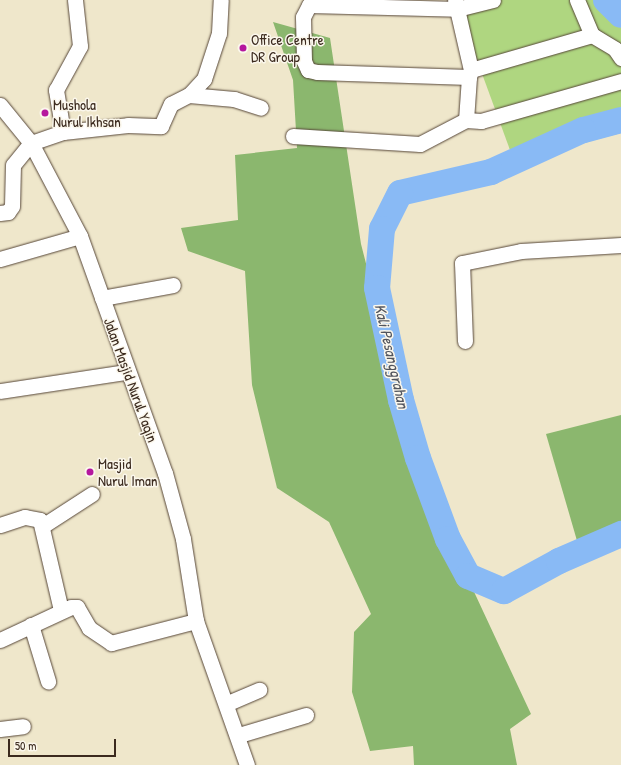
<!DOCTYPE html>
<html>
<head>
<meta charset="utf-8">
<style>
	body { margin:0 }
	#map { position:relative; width:621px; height:765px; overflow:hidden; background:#efe7cb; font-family:"Patrick Hand",sans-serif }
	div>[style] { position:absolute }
	.green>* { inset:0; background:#afd680 }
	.forest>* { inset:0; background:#8bb76e }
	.river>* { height:26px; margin:-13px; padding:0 13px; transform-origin:13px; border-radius:13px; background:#89baf5 }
	.roads { filter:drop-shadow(0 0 1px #564638) drop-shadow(0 0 1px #564638) }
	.street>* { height:15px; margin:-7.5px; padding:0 7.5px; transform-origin:7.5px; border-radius:7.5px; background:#fff }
	.dots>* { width:11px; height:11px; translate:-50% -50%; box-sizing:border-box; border:2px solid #fbf7ec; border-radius:50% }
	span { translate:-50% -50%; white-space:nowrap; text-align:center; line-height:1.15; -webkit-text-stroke:3px #fbf7ec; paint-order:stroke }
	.poi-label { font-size:15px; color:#3b2a1e }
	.left { translate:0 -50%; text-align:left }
	.street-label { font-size:15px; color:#3b2a1e }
	.water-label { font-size:16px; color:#52555e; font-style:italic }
	.scale { position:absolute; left:8px; top:739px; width:108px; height:18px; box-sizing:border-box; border:2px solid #3b2a1e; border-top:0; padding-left:5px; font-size:12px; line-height:14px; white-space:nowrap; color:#3b2a1e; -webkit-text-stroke:3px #fbf7ec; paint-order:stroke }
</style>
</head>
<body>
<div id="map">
	<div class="green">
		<i style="clip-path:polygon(455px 0,621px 0,621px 133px,514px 161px)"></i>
	</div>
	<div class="forest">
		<i style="clip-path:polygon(273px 22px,330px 38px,361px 244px,421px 478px,531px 714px,510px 729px,517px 765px,414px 765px,413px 746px,370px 751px,352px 692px,354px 632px,371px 614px,329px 522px,277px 488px,252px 385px,245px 271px,188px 251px,181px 228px,238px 220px,235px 155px,297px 148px,293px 80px)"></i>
		<i style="clip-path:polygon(621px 415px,621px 535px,580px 551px,546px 434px)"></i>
	</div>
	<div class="river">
		<i style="left:606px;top:0;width:21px;rotate:45deg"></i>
		<i style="left:621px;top:120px;width:39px;rotate:165deg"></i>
		<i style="left:583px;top:130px;width:101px;rotate:155.5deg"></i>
		<i style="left:491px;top:172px;width:93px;rotate:167deg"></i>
		<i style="left:400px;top:193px;width:40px;rotate:116.6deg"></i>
		<i style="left:382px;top:229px;width:59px;rotate:94.8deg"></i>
		<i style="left:377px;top:288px;width:115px;rotate:77.9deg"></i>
		<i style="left:401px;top:400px;width:60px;rotate:73.7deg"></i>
		<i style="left:418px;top:458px;width:86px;rotate:69.7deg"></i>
		<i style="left:448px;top:539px;width:42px;rotate:61.6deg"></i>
		<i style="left:468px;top:576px;width:39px;rotate:23deg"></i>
		<i style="left:504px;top:591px;width:63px;rotate:-28.6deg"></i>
		<i style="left:559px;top:561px;width:68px;rotate:-23.5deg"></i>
	</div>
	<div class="roads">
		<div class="street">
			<i style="left:455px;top:0;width:9px;rotate:77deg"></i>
			<i style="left:457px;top:9px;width:63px;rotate:77.1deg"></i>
			<i style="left:471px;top:70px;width:7px;rotate:106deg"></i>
			<i style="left:469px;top:77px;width:152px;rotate:-178.1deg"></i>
			<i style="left:317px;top:72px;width:9px;rotate:-167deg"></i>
			<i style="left:308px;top:70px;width:10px;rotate:-114deg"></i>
			<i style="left:304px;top:61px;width:44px;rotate:-91.3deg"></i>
			<i style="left:303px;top:17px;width:13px;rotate:-63deg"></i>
			<i style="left:309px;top:5px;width:148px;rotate:1.5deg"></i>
			<i style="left:457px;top:9px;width:37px;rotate:-14deg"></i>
			<i style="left:577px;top:0;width:38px;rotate:67deg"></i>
			<i style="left:592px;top:35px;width:27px;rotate:31deg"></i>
			<i style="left:615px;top:49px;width:11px;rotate:56deg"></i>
			<i style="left:471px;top:70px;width:126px;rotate:-16.1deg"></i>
			<i style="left:189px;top:95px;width:22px;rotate:-47deg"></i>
			<i style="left:204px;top:79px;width:48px;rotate:-71.9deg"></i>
			<i style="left:219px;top:33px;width:33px;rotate:-87deg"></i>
			<i style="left:0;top:105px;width:49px;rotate:50.8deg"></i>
			<i style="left:31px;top:143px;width:105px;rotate:62.2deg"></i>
			<i style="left:80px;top:236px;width:252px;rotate:70.3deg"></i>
			<i style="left:165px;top:473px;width:68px;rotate:74.7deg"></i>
			<i style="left:183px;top:539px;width:83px;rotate:81deg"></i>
			<i style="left:196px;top:621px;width:153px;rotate:70.5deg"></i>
			<i style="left:466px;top:120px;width:15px;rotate:4deg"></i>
			<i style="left:481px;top:121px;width:146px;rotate:-15.9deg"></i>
			<i style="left:63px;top:132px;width:43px;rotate:-99.5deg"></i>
			<i style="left:56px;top:90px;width:50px;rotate:-61.4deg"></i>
			<i style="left:80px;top:46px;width:46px;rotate:-96.2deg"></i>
			<i style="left:293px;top:136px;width:127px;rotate:3.6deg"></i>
			<i style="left:420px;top:144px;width:52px;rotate:-27.6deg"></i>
			<i style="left:466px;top:120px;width:43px;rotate:-86deg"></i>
			<i style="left:0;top:213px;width:8px;rotate:-7deg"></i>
			<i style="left:8px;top:212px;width:7px;rotate:-56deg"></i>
			<i style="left:12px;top:206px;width:41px;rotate:-88.6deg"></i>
			<i style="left:13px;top:165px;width:28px;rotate:-51deg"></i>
			<i style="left:31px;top:143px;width:34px;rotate:-19deg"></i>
			<i style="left:63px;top:132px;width:65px;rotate:-6.1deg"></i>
			<i style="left:128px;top:125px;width:33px;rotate:2deg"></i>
			<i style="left:161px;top:126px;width:24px;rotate:-66deg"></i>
			<i style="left:171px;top:104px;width:20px;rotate:-27deg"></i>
			<i style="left:189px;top:95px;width:45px;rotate:5.1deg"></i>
			<i style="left:234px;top:99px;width:28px;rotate:18deg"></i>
			<i style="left:0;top:259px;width:83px;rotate:-16deg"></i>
			<i style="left:102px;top:298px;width:72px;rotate:-10.4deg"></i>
			<i style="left:465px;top:341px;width:78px;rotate:-92.2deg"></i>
			<i style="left:462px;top:263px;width:60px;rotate:-11.5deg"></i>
			<i style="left:521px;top:251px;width:100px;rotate:-3.4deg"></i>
			<i style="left:0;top:391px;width:127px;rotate:-8.6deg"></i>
			<i style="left:0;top:525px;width:26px;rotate:-18deg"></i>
			<i style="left:25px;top:517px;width:15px;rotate:11deg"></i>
			<i style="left:40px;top:520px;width:92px;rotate:76.9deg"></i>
			<i style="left:44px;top:525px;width:57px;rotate:-32.9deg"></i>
			<i style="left:31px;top:625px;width:59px;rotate:73.1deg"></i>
			<i style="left:0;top:640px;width:78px;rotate:-24.9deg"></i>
			<i style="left:71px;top:607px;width:6px"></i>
			<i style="left:77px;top:607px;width:24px;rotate:60deg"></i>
			<i style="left:89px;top:628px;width:27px;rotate:34deg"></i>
			<i style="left:111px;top:643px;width:88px;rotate:-14.5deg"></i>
			<i style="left:228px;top:703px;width:34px;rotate:-23deg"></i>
			<i style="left:0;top:729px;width:23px;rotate:-7deg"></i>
			<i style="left:239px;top:735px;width:70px;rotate:-16.6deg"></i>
		</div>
	</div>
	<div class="dots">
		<i style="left:243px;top:48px;background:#b5179e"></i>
		<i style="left:45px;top:113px;background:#b5179e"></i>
		<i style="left:90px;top:472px;background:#b5179e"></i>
	</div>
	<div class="poi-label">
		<span class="left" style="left:251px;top:48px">Office Centre<br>DR Group</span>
		<span class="left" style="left:53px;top:113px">Mushola<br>Nurul Ikhsan</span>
		<span class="left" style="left:98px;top:472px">Masjid<br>Nurul Iman</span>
	</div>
	<div class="street-label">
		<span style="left:131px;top:380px;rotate:70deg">Jalan Masjid Nurul Yaqin</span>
	</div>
	<div class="water-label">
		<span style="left:392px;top:356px;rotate:77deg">Kali Pesanggrahan</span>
	</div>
	<div class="scale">50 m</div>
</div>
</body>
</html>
